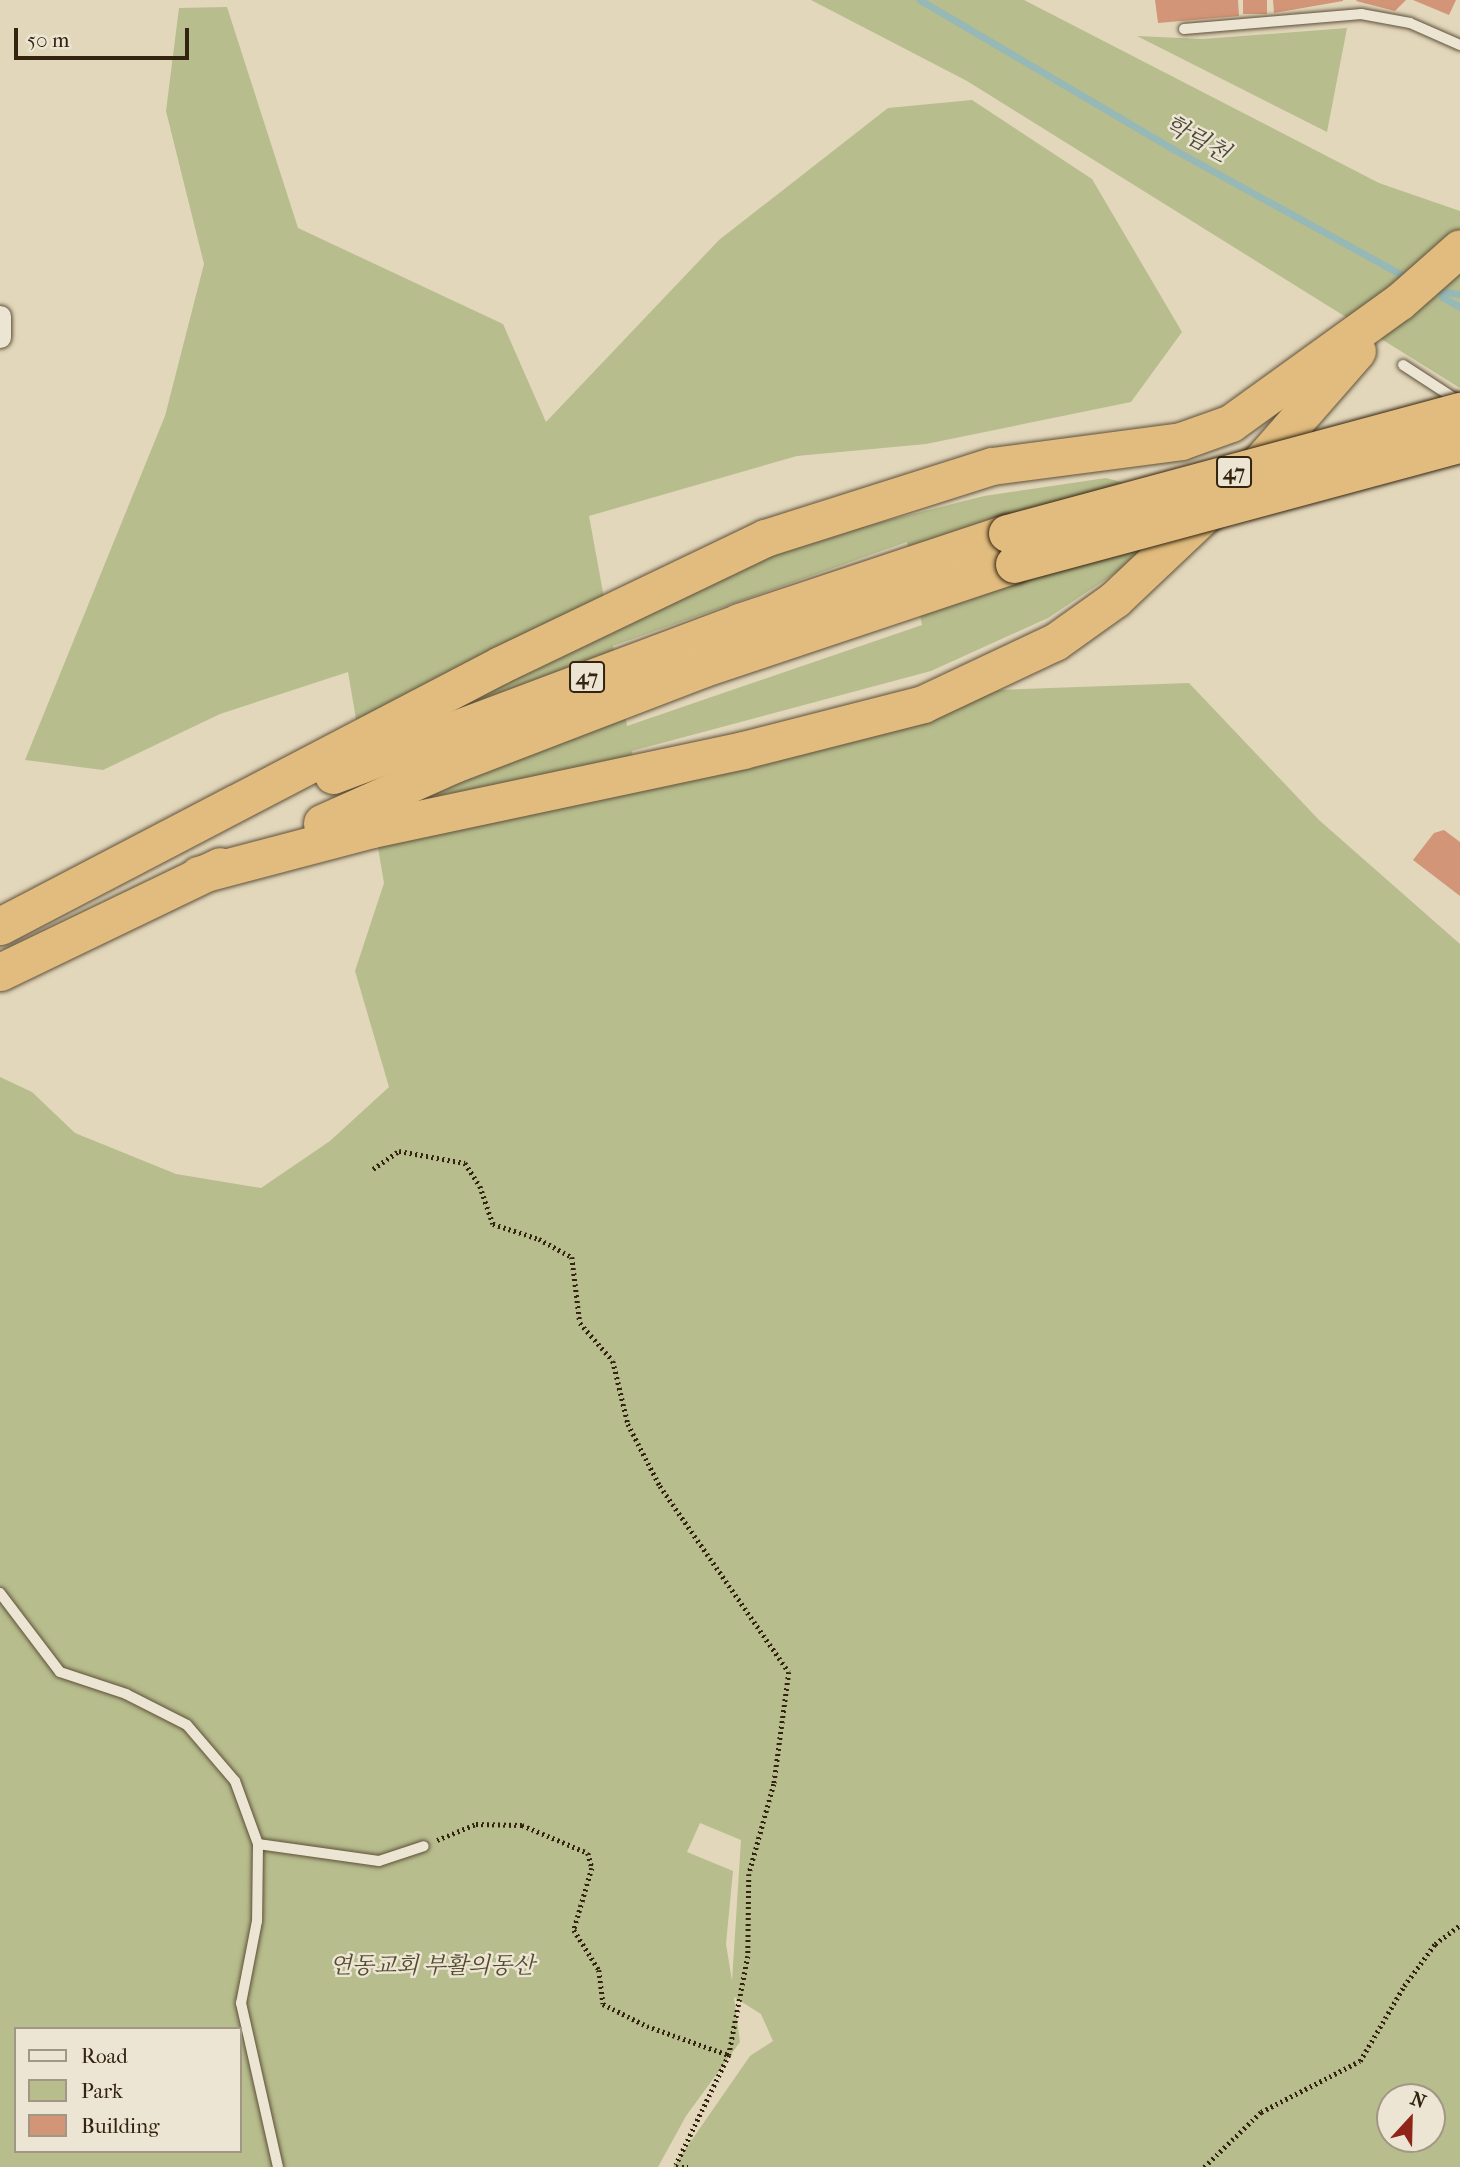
<!DOCTYPE html>
<html>
<head>
<meta charset="utf-8">
<style>
	body { margin:0 }
	#map { position:relative; width:1460px; height:2167px; overflow:hidden; background:#e2d7bb; font-family:"IM FELL French Canon","Noto Serif KR",serif }
	div>[style] { position:absolute }
	.green>* { inset:0; background:#b7bd8d }
	.stream>* { height:7px; margin:-3.5px; padding:0 3.5px; transform-origin:3.5px; border-radius:3.5px; background:#96b8b6 }
	.building>* { inset:0; background:#d39577; transform-origin:0 0 }
	.path>* { height:4.5px; margin-top:-2.25px; transform-origin:0; background:repeating-linear-gradient(90deg,#33230f 0 2px,transparent 0 5.5px) }
	.roads { filter:drop-shadow(0 0 2px #5f503a) drop-shadow(0 0 2px #5f503a) }
	.lane>* { height:10px; margin:-5px; padding:0 5px; transform-origin:5px; border-radius:5px; background:#ece5d3 }
	.street>* { height:21px; margin:-10.5px; padding:0 10.5px; transform-origin:10.5px; border-radius:10.5px; background:#ece5d3 }
	.highway>* { height:37px; margin:-18.5px; padding:0 18.5px; transform-origin:18.5px; border-radius:18.5px; background:#e1bc7e }
	.bridges { filter:drop-shadow(0 0 2px #33230f) drop-shadow(0 0 2px #33230f) }
	.highway-bridge>* { height:37px; margin:-18.5px; padding:0 18.5px; transform-origin:18.5px; border-radius:18.5px; background:#e1bc7e }
	span { translate:-50% -50%; white-space:nowrap; text-align:center; line-height:1.15; -webkit-text-stroke:5px #ece5d3; paint-order:stroke }
	.shield-label span { padding:2px 5px; background:#ece5d3; border:2px solid; border-radius:5px; -webkit-text-stroke-width:0 }
	.shield-label { font-size:21px; color:#33230f; font-weight:700 }
	.park-label { font-size:23px; color:#544a2e; font-style:italic }
	.water-label { font-size:24px; color:#4c4839; font-style:italic }
	.legend { position:absolute; left:14px; top:2027px; width:228px; height:126px; box-sizing:border-box; background:#ece5d3; border:2px solid #a29785; margin:0; padding:9px 12px; list-style:none; font-size:21px; color:#33230f }
	.legend li { display:flex; align-items:center; gap:14px; height:35px }
	.legend b { width:35px; border:2px solid #a29785 }
	.north { position:absolute; left:1376px; top:2083px; width:70px; height:70px; box-sizing:border-box; background:#ece5d3; border:2px solid #a29785; border-radius:50%; rotate:22deg; font-size:19px; font-weight:700; line-height:28px; text-align:center; color:#33230f }
	.north::after { content:''; display:block; margin:auto; width:24px; height:32px; background:#8f2418; clip-path:polygon(50% 0,100% 100%,50% 72%,0 100%) }
	.scale { position:absolute; left:14px; top:28px; width:175px; height:32px; box-sizing:border-box; border:4px solid #33230f; border-top:0; padding-left:9px; font-size:21px; line-height:24px; white-space:nowrap; color:#33230f; -webkit-text-stroke:5px #ece5d3; paint-order:stroke }
</style>
</head>
<body>
<div id="map">
	<div class="green">
		<i style="clip-path:polygon(811px 0,1024px 0,1379px 183px,1460px 211px,1460px 388px,967px 81px)"></i>
		<i style="clip-path:polygon(evenodd,227px 7px,298px 228px,503px 324px,546px 422px,719px 240px,888px 108px,972px 100px,1092px 179px,1182px 332px,1131px 402px,926px 444px,797px 456px,589px 516px,609px 625px,790px 545px,984px 496px,1106px 478px,1181px 498px,1129px 564px,1048px 618px,931px 671px,632px 751px,634px 766px,847px 735px,998px 690px,1189px 683px,1319px 820px,1460px 944px,1460px 2167px,673px 2167px,750px 2056px,773px 2041px,761px 2014px,734px 1997px,740px 2042px,686px 2116px,658px 2167px,0 2167px,0 1077px,32px 1092px,75px 1133px,176px 1174px,261px 1188px,330px 1141px,389px 1087px,355px 971px,384px 883px,348px 672px,220px 714px,103px 770px,25px 760px,165px 416px,204px 264px,166px 111px,179px 8px,227px 7px,907px 542px,922px 625px,627px 726px,613px 646px,907px 542px,227px 7px,700px 1823px,741px 1840px,732px 1981px,726px 1944px,733px 1871px,687px 1852px,700px 1823px,227px 7px,16px 2029px,240px 2029px,240px 2151px,16px 2151px,16px 2029px,227px 7px,1390px 2097px,1432px 2097px,1432px 2139px,1390px 2139px,1390px 2097px)"></i>
		<i style="clip-path:polygon(1347px 28px,1327px 132px,1137px 36px,1203px 39px)"></i>
	</div>
	<div class="stream">
		<i style="left:920px;top:0;width:294px;rotate:30.5deg"></i>
		<i style="left:1173px;top:149px;width:268px;rotate:28.8deg"></i>
		<i style="left:1431px;top:290px;width:29px;rotate:8deg"></i>
		<i style="left:1442px;top:297px;width:21px;rotate:29deg"></i>
	</div>
	<div class="building">
		<i style="clip-path:polygon(1155px 0,1238px 0,1239px 16px,1158px 23px)"></i>
		<i style="left:1243px;top:0;width:24px;height:14px"></i>
		<i style="clip-path:polygon(1273px 0,1343px 0,1343px 1px,1274px 13px)"></i>
		<i style="clip-path:polygon(1406px 0,1395px 11px,1356px 1px,1357px 0)"></i>
		<i style="clip-path:polygon(1413px 0,1456px 0,1449px 15px)"></i>
		<i style="clip-path:polygon(1444px 830px,1460px 842px,1460px 896px,1413px 860px,1434px 833px)"></i>
	</div>
	<div class="path">
		<i style="left:373px;top:1169px;width:32px;rotate:-35deg"></i>
		<i style="left:399px;top:1151px;width:67px;rotate:10.3deg"></i>
		<i style="left:465px;top:1163px;width:27px;rotate:57deg"></i>
		<i style="left:480px;top:1186px;width:40px;rotate:71.1deg"></i>
		<i style="left:493px;top:1224px;width:48px;rotate:18.1deg"></i>
		<i style="left:539px;top:1239px;width:38px;rotate:29deg"></i>
		<i style="left:572px;top:1257px;width:66px;rotate:83.1deg"></i>
		<i style="left:580px;top:1323px;width:50px;rotate:49deg"></i>
		<i style="left:613px;top:1361px;width:65px;rotate:76.6deg"></i>
		<i style="left:628px;top:1424px;width:70px;rotate:62.7deg"></i>
		<i style="left:660px;top:1486px;width:226px;rotate:55.3deg"></i>
		<i style="left:789px;top:1672px;width:113px;rotate:97.6deg"></i>
		<i style="left:774px;top:1784px;width:93px;rotate:105.5deg"></i>
		<i style="left:749px;top:1874px;width:82px;rotate:90.7deg"></i>
		<i style="left:748px;top:1956px;width:101px;rotate:100.9deg"></i>
		<i style="left:437px;top:1840px;width:42px;rotate:-22.3deg"></i>
		<i style="left:476px;top:1824px;width:46px;rotate:1.2deg"></i>
		<i style="left:522px;top:1825px;width:72px;rotate:23deg"></i>
		<i style="left:588px;top:1853px;width:16px;rotate:75deg"></i>
		<i style="left:592px;top:1868px;width:65px;rotate:106.2deg"></i>
		<i style="left:574px;top:1930px;width:47px;rotate:58deg"></i>
		<i style="left:599px;top:1970px;width:34px;rotate:83deg"></i>
		<i style="left:603px;top:2004px;width:49px;rotate:26.6deg"></i>
		<i style="left:647px;top:2026px;width:87px;rotate:19.5deg"></i>
		<i style="left:729px;top:2055px;width:122px;rotate:115.7deg"></i>
		<i style="left:676px;top:2167px;width:12px"></i>
		<i style="left:1204px;top:2167px;width:79px;rotate:-44deg"></i>
		<i style="left:1261px;top:2112px;width:111px;rotate:-27.3deg"></i>
		<i style="left:1360px;top:2061px;width:87px;rotate:-59.6deg"></i>
		<i style="left:1404px;top:1986px;width:52px;rotate:-53.6deg"></i>
		<i style="left:1435px;top:1944px;width:31px;rotate:-37deg"></i>
	</div>
	<div class="roads">
		<div class="lane">
			<i style="left:1184px;top:29px;width:178px;rotate:-4.8deg"></i>
			<i style="left:1361px;top:14px;width:50px;rotate:10.4deg"></i>
			<i style="left:1410px;top:23px;width:55px;rotate:23.7deg"></i>
			<i style="left:1403px;top:365px;width:68px;rotate:33deg"></i>
			<i style="left:0;top:1593px;width:99px;rotate:52.8deg"></i>
			<i style="left:60px;top:1672px;width:70px;rotate:18.4deg"></i>
			<i style="left:126px;top:1694px;width:68px;rotate:26.9deg"></i>
			<i style="left:187px;top:1725px;width:74px;rotate:49.4deg"></i>
			<i style="left:235px;top:1781px;width:67px;rotate:69.9deg"></i>
			<i style="left:258px;top:1844px;width:77px;rotate:90.7deg"></i>
			<i style="left:257px;top:1921px;width:84px;rotate:101deg"></i>
			<i style="left:241px;top:2003px;width:168px;rotate:77.3deg"></i>
			<i style="left:258px;top:1844px;width:122px;rotate:8deg"></i>
			<i style="left:379px;top:1861px;width:47px;rotate:-18.4deg"></i>
		</div>
		<div class="street">
			<i style="left:0;top:316px;width:21px;rotate:90deg"></i>
		</div>
		<div class="highway">
			<i style="left:333px;top:775px;width:434px;rotate:-20.6deg"></i>
			<i style="left:739px;top:622px;width:282px;rotate:-18.4deg"></i>
			<i style="left:322px;top:823px;width:145px;rotate:-24.1deg"></i>
			<i style="left:454px;top:764px;width:265px;rotate:-21deg"></i>
			<i style="left:701px;top:669px;width:330px;rotate:-18.5deg"></i>
			<i style="left:198px;top:875px;width:180px;rotate:-14.8deg"></i>
			<i style="left:372px;top:829px;width:379px;rotate:-12deg"></i>
			<i style="left:743px;top:750px;width:186px;rotate:-14.3deg"></i>
			<i style="left:923px;top:704px;width:146px;rotate:-25.2deg"></i>
			<i style="left:1055px;top:642px;width:74px;rotate:-35.6deg"></i>
			<i style="left:1115px;top:599px;width:201px;rotate:-43.4deg"></i>
			<i style="left:1261px;top:461px;width:146px;rotate:-48.9deg"></i>
			<i style="left:0;top:926px;width:564px;rotate:-27.56deg"></i>
			<i style="left:500px;top:665px;width:294px;rotate:-25.6deg"></i>
			<i style="left:765px;top:538px;width:238px;rotate:-17.6deg"></i>
			<i style="left:992px;top:466px;width:191px;rotate:-7.5deg"></i>
			<i style="left:1181px;top:441px;width:53px;rotate:-19.8deg"></i>
			<i style="left:1231px;top:423px;width:207px;rotate:-35.8deg"></i>
			<i style="left:1399px;top:302px;width:81px;rotate:-41.5deg"></i>
			<i style="left:0;top:972px;width:244px;rotate:-25.7deg"></i>
		</div>
	</div>
	<div class="bridges">
		<div class="highway-bridge">
			<i style="left:1007px;top:533px;width:469px;rotate:-15.1deg"></i>
			<i style="left:1014px;top:564px;width:462px;rotate:-15.1deg"></i>
		</div>
	</div>
	<div class="shield-label">
		<span style="left:1234px;top:472px">47</span>
		<span style="left:587px;top:677px">47</span>
	</div>
	<div class="park-label">
		<span style="left:432px;top:1966px">연동교회 부활의동산</span>
	</div>
	<div class="water-label">
		<span style="left:1197px;top:139px;rotate:29deg">학림천</span>
	</div>
	<ul class="legend">
	<li><b style="height:9px;background:#ece5d3"></b>Road</li>
	<li><b style="height:19px;background:#b7bd8d"></b>Park</li>
	<li><b style="height:19px;background:#d39577"></b>Building</li>
	</ul>
	<div class="north">N</div>
	<div class="scale">50 m</div>
</div>
</body>
</html>
